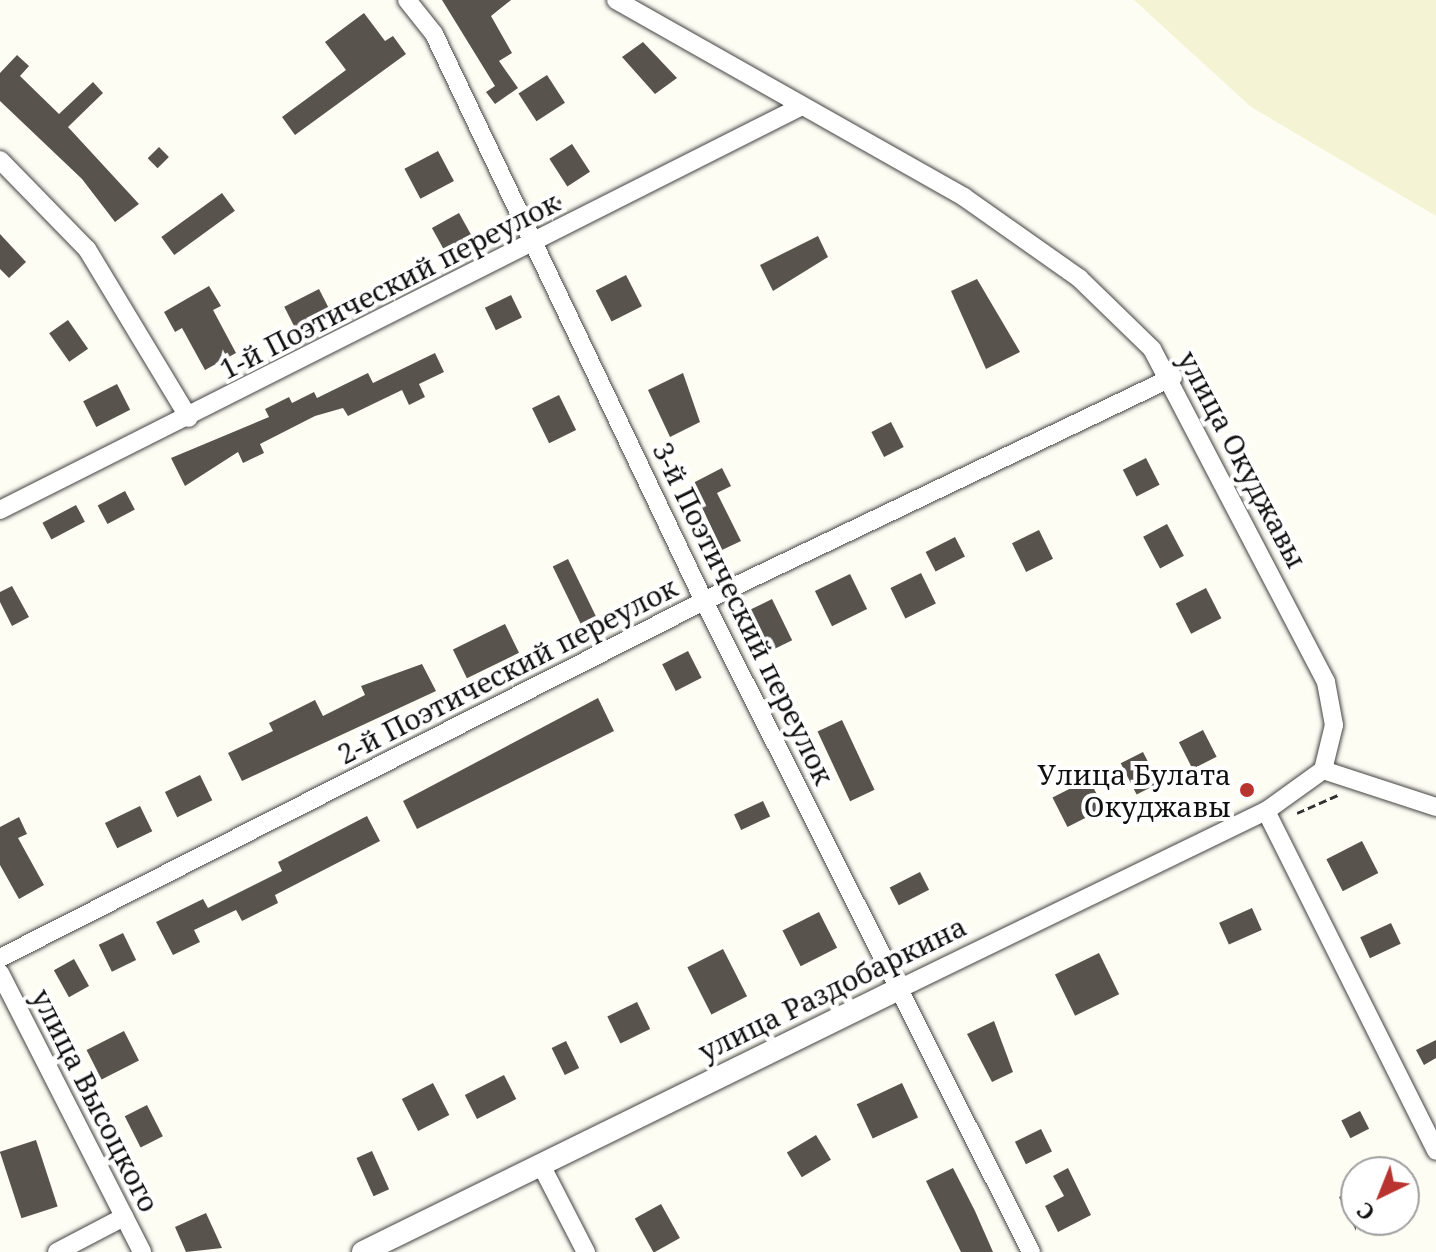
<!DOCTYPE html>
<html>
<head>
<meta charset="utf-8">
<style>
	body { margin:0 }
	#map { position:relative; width:1436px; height:1252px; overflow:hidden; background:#fefdf4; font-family:"Noto Serif",serif }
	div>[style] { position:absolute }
	.farmland>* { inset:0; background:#f4f4d5 }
	.building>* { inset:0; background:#59534d; transform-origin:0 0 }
	.path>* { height:3px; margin-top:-1.5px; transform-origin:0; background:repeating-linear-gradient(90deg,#323232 0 8px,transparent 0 12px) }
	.roads { filter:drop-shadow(0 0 2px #434343) drop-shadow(0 0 2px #434343) }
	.minor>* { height:18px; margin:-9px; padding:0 9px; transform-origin:9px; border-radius:9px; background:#fff }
	.tertiary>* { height:22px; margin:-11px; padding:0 11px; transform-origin:11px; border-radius:11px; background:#fff }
	.dots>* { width:22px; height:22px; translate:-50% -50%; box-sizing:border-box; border:4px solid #fff; border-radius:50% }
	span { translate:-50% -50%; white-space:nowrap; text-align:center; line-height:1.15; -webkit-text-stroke:8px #fff; paint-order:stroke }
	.street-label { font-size:28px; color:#101010 }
	.poi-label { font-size:28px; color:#101010 }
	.right { translate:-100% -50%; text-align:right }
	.north { position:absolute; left:1340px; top:1156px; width:80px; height:80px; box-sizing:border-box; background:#fff; border:2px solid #9f9f9f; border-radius:50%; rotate:223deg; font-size:22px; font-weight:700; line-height:32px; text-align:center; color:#101010 }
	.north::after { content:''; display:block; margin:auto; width:28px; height:36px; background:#ba342f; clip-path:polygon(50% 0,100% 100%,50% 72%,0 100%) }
</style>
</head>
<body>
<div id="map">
	<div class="farmland">
		<i style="clip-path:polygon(1134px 0,1436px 0,1436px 216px,1251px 107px)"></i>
	</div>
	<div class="building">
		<i style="clip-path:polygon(442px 0,511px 0,491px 16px,512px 53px,499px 61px,518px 88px,495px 104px,486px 92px,495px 86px)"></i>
		<i style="clip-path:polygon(364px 13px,385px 41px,393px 36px,406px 54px,295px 135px,282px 117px,346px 70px,325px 42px)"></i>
		<i style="clip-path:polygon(643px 42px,677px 78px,655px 94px,622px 57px)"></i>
		<i style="clip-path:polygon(17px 55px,29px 66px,20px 76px,59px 114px,93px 82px,103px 93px,68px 127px,139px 204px,115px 222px,82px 179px,0 101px,0 73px)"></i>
		<i style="left:547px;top:75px;width:33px;height:34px;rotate:57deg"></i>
		<i style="left:572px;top:144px;width:33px;height:27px;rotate:57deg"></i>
		<i style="left:159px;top:147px;width:14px;height:16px;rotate:45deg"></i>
		<i style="left:438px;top:151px;width:34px;height:38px;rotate:62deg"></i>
		<i style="left:222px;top:193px;width:22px;height:75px;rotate:54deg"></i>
		<i style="left:558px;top:195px;width:15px;height:16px;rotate:67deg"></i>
		<i style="left:459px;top:213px;width:35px;height:31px;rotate:61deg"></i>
		<i style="clip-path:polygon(0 234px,26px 262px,9px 278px,0 269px)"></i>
		<i style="clip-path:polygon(818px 236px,828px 257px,773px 291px,760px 265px)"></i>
		<i style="left:626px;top:275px;width:35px;height:34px;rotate:63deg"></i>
		<i style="clip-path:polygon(977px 279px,1020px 352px,986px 369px,951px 291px)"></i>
		<i style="clip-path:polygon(209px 286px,221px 306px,213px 310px,236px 353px,205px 370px,182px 328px,175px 332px,164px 312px)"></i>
		<i style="left:319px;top:289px;width:30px;height:39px;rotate:63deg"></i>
		<i style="left:511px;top:295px;width:25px;height:29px;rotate:64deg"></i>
		<i style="left:68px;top:320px;width:35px;height:23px;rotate:55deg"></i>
		<i style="clip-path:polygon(435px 353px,444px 372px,419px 384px,425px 397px,409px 405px,402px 390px,348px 416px,343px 408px,315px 416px,260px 444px,264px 453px,243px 463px,238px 452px,185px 486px,171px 458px,269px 417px,265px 409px,289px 397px,292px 403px,314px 392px,317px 398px,368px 373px,373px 383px)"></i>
		<i style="clip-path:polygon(683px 373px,700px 422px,670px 437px,648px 390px)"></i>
		<i style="left:117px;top:384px;width:29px;height:38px;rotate:63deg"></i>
		<i style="left:559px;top:395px;width:39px;height:30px;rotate:64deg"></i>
		<i style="left:891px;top:422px;width:28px;height:22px;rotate:63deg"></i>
		<i style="left:1146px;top:458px;width:30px;height:26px;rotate:63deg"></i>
		<i style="clip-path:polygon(722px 468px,731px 486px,717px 493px,741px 541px,722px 550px,691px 484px)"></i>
		<i style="left:125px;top:491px;width:21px;height:31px;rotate:62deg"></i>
		<i style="left:76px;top:505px;width:19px;height:38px;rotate:62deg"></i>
		<i style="left:1167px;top:524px;width:36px;height:27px;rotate:62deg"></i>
		<i style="left:1039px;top:530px;width:32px;height:30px;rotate:64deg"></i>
		<i style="left:955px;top:537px;width:22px;height:33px;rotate:63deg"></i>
		<i style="left:568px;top:559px;width:64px;height:17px;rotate:64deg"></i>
		<i style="left:921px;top:573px;width:34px;height:34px;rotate:64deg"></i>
		<i style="left:850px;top:574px;width:39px;height:39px;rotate:64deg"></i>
		<i style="clip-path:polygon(12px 586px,29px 617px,12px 626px,0 602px,0 592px)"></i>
		<i style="left:1206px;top:588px;width:34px;height:34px;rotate:63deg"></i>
		<i style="left:772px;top:599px;width:46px;height:25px;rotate:64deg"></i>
		<i style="left:505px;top:624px;width:32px;height:58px;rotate:64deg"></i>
		<i style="left:688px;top:651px;width:30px;height:29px;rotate:63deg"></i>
		<i style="clip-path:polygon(422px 664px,436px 691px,242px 781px,228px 753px,273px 731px,269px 723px,315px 700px,323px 716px,365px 695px,361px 686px)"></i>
		<i style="clip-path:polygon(598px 698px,614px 731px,417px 829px,403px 801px)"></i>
		<i style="left:842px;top:720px;width:77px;height:27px;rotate:65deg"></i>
		<i style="left:1203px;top:730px;width:30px;height:27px;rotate:63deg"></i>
		<i style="left:1143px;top:752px;width:35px;height:25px;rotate:63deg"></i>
		<i style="left:200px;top:775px;width:28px;height:39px;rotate:64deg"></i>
		<i style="left:1089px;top:779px;width:33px;height:41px;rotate:63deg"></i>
		<i style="left:763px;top:801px;width:17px;height:32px;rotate:65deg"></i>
		<i style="left:140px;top:806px;width:28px;height:39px;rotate:64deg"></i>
		<i style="clip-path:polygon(367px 816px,380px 841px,275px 895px,278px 903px,242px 921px,236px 910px,194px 930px,200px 942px,173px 955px,156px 922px,203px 899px,208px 908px,282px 871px,278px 862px)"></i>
		<i style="clip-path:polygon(19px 817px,27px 834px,18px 838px,44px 885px,19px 899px,0 865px,0 827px)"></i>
		<i style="left:1362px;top:841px;width:36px;height:40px;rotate:63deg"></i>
		<i style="left:920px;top:872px;width:20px;height:34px;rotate:63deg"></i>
		<i style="left:1252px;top:908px;width:24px;height:36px;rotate:66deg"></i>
		<i style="left:819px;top:912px;width:40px;height:41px;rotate:63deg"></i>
		<i style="left:1391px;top:923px;width:23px;height:34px;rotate:65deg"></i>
		<i style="left:123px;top:933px;width:30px;height:27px;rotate:64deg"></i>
		<i style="left:723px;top:949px;width:53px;height:40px;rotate:63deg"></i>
		<i style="left:1099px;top:953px;width:46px;height:49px;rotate:64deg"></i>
		<i style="left:74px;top:959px;width:31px;height:23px;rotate:61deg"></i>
		<i style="left:637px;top:1002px;width:30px;height:33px;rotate:64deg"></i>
		<i style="clip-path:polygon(994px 1021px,1013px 1072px,992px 1082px,967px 1034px)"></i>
		<i style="left:124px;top:1031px;width:33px;height:42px;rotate:63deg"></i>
		<i style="clip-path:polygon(1436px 1040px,1436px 1058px,1424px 1065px,1416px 1050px)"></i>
		<i style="left:566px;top:1041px;width:30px;height:16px;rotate:64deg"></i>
		<i style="left:504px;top:1075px;width:27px;height:44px;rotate:63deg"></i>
		<i style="left:433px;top:1083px;width:36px;height:35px;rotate:63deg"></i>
		<i style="left:902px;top:1083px;width:38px;height:50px;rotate:65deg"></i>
		<i style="left:147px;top:1105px;width:35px;height:25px;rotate:63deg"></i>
		<i style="left:1360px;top:1111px;width:20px;height:21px;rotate:63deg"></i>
		<i style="left:1041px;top:1129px;width:25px;height:29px;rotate:64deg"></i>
		<i style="left:816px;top:1135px;width:29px;height:34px;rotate:59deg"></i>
		<i style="left:36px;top:1140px;width:70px;height:38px;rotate:72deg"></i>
		<i style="left:372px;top:1151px;width:42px;height:17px;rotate:66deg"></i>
		<i style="clip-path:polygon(953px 1168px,975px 1211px,993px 1252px,961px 1252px,926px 1181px)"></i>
		<i style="clip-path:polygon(1068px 1168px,1091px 1215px,1058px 1232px,1045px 1206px,1064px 1196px,1053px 1176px)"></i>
		<i style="clip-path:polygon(1356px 1188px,1356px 1231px,1339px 1197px)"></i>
		<i style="left:661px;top:1204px;width:39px;height:30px;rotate:61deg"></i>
		<i style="clip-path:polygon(206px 1213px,222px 1248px,186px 1252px,175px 1227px)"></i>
	</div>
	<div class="path">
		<i style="left:1297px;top:813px;width:45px;rotate:-23.7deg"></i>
	</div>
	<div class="roads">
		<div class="minor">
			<i style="left:407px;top:0;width:43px;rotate:51.5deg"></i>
			<i style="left:434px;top:34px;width:628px;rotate:64.54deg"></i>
			<i style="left:704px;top:601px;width:729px;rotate:63.33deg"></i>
			<i style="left:616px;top:0;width:400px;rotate:29.5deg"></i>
			<i style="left:964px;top:197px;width:141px;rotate:35.2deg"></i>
			<i style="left:1079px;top:278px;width:102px;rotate:44.2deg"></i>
			<i style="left:1152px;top:349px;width:376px;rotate:62.4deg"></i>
			<i style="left:1326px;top:682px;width:44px;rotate:79.5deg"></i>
			<i style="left:1334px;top:725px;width:46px;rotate:103.7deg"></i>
			<i style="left:0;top:160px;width:124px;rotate:45.7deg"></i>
			<i style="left:87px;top:249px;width:197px;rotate:58.9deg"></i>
			<i style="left:0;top:510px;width:898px;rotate:-26.74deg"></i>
			<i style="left:1323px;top:770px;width:119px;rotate:18.1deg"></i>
			<i style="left:1266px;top:811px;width:380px;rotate:63.4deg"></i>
			<i style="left:0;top:958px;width:789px;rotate:-26.89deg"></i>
			<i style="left:704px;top:601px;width:520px;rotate:-25.53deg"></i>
			<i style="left:0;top:973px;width:313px;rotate:63deg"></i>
			<i style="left:899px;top:989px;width:408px;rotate:-25.9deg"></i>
			<i style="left:1266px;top:811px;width:70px;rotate:-35.7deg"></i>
			<i style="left:541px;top:1165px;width:98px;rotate:62.7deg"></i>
			<i style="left:57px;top:1252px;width:76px;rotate:-27.6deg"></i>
		</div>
		<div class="tertiary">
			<i style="left:363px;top:1252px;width:597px;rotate:-26.14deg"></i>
		</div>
	</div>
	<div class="dots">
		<i style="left:1247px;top:790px;background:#ba342f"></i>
	</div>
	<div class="street-label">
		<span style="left:389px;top:285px;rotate:-27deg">1-й Поэтический переулок</span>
		<span style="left:1243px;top:459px;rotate:62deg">улица Окуджавы</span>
		<span style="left:744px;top:613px;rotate:64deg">3-й Поэтический переулок</span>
		<span style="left:507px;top:670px;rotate:-27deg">2-й Поэтический переулок</span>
		<span style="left:832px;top:988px;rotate:-26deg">улица Раздобаркина</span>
		<span style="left:96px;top:1100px;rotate:63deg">улица Высоцкого</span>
	</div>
	<div class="poi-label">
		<span class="right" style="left:1231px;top:790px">Улица Булата<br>Окуджавы</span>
	</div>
	<div class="north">С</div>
</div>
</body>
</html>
